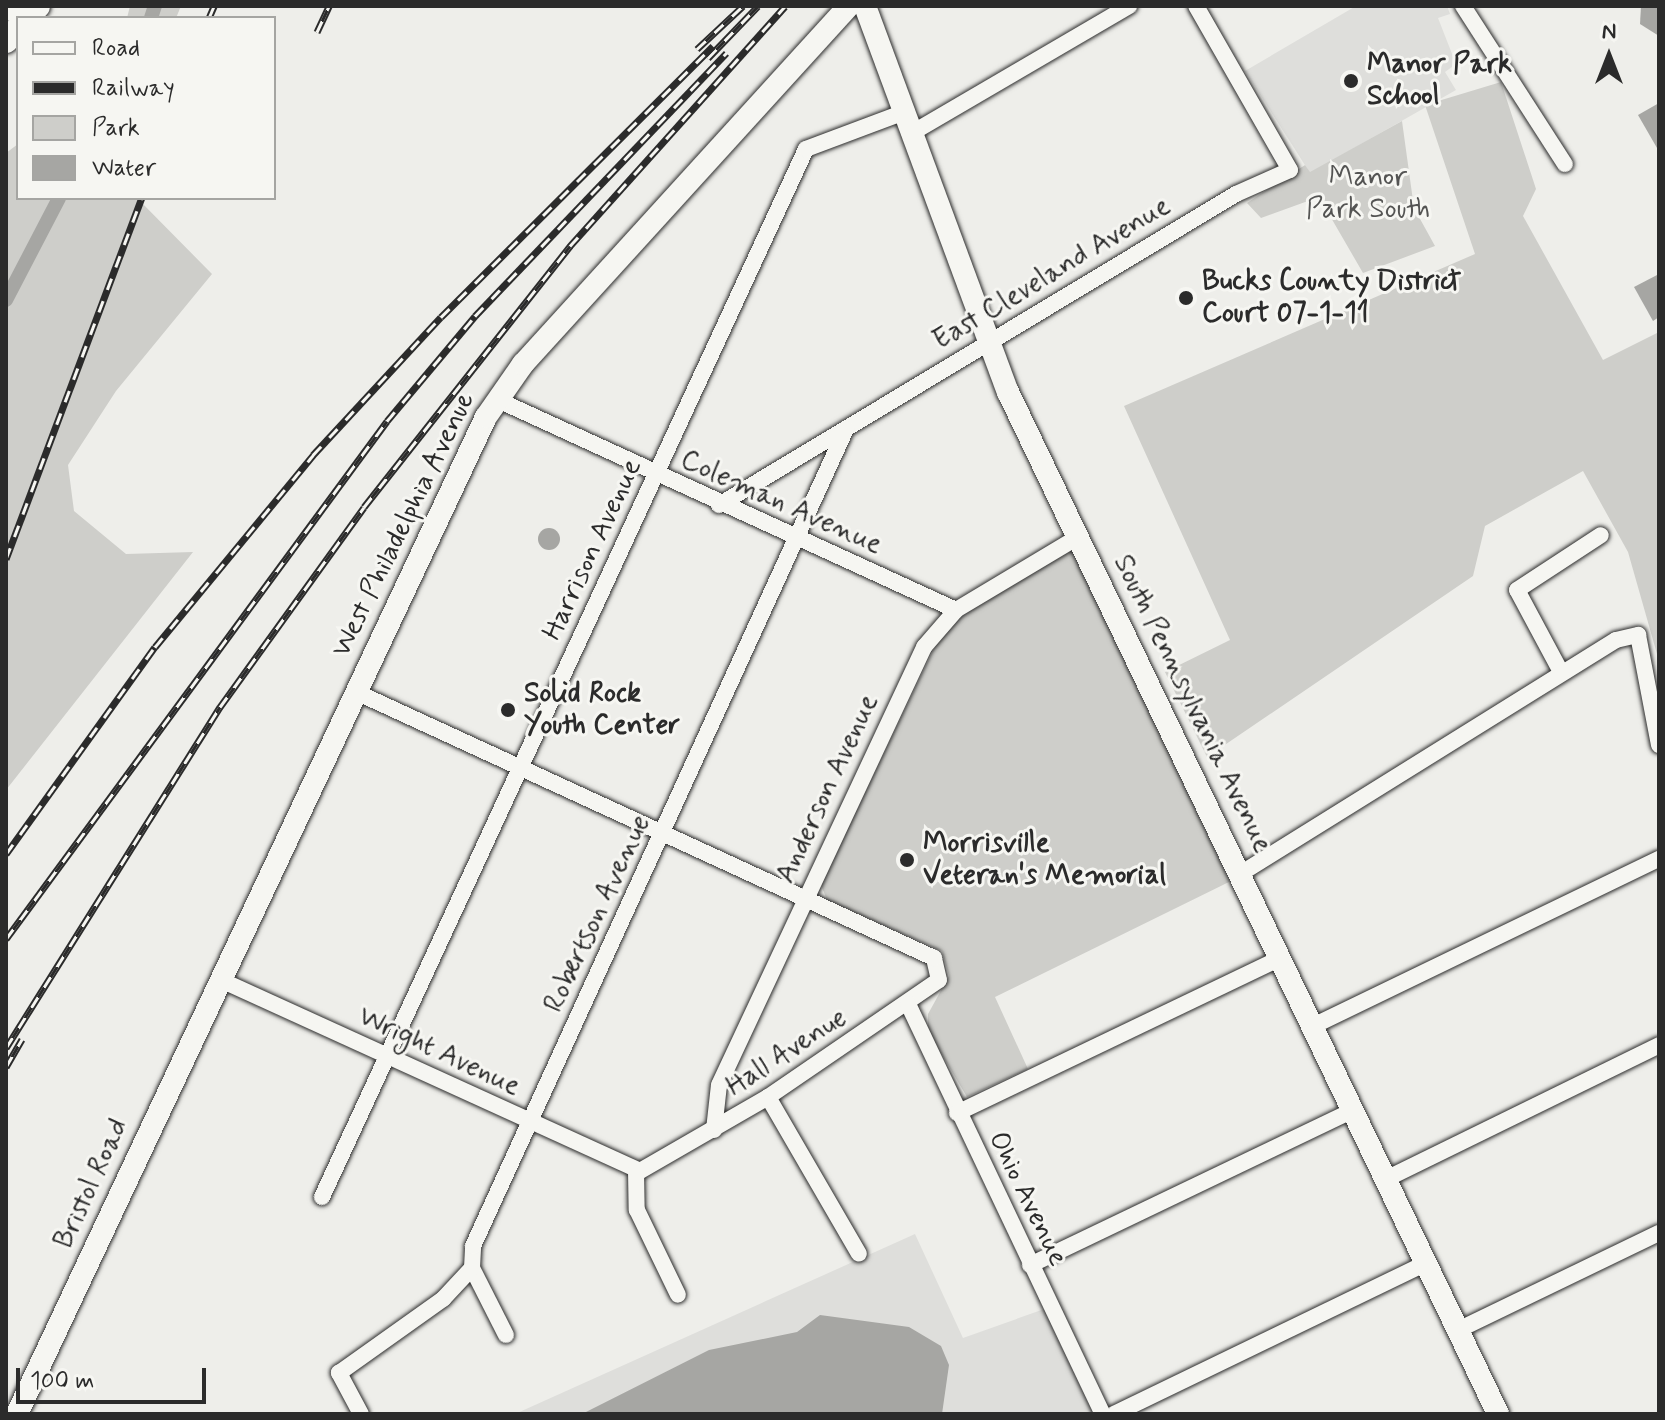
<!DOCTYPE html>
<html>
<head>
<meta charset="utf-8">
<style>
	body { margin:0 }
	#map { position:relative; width:1665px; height:1420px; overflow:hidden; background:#eeeeea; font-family:Mynerve,sans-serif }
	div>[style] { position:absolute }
	.built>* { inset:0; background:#dededb }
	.green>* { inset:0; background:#cececa }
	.water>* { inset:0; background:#a6a6a3 }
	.round { border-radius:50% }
	.canal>* { height:14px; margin:-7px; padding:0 7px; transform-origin:7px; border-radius:7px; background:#a6a6a3 }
	.roads { filter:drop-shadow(0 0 2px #2b2b2b) drop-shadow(0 0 2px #2b2b2b) }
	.minor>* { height:16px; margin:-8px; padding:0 8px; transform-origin:8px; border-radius:8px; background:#f6f6f2 }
	.major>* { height:22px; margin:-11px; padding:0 11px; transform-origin:11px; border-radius:11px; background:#f6f6f2 }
	.highway>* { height:24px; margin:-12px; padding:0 12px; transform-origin:12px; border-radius:12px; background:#f6f6f2 }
	.rail>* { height:7px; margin-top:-3.5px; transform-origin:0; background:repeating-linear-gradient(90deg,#f6f6f2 0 12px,#2b2b2b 0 24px); box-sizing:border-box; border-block:2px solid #2b2b2b }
	.dots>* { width:22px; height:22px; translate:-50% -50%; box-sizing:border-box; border:4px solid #f6f6f2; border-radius:50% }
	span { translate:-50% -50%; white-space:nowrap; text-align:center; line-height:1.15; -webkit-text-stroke:6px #f6f6f2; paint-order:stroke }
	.poi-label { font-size:28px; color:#2b2b2b; font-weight:700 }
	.left { translate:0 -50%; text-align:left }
	.park-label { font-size:28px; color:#545453 }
	.street-label { font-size:28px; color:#2b2b2b }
	.frame { position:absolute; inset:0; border:8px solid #2b2b2b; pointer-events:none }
	.legend { position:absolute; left:16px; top:16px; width:260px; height:184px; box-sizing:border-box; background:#f6f6f2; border:2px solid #a5a5a2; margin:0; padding:10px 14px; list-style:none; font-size:24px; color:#2b2b2b }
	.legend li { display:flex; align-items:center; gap:16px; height:40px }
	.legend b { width:40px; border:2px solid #a5a5a2 }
	.north { position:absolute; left:1569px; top:16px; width:80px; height:80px; -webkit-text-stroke:6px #f6f6f2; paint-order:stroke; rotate:0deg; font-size:22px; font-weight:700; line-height:32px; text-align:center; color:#2b2b2b }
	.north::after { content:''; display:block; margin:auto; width:28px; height:36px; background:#2b2b2b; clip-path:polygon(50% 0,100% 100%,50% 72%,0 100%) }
	.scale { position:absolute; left:16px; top:1368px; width:190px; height:36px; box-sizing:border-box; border:4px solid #2b2b2b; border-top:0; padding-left:10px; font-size:24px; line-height:28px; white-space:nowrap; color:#2b2b2b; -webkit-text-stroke:6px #f6f6f2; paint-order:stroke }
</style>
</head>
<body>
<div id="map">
	<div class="built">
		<i style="clip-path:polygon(1356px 6px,1447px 6px,1450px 14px,1438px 18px,1456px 64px,1445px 72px,1456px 90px,1310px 173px,1245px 71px)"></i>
		<i style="clip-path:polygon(915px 1234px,963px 1338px,1050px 1307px,1103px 1414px,515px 1414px)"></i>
	</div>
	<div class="green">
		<i style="clip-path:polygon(130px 6px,181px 6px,176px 18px,127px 18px)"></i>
		<i style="clip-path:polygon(1501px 82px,1536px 189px,1523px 216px,1603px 360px,1659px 332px,1659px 661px,1628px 552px,1583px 471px,1485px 526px,1473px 576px,1207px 757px,1165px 672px,1230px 640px,1124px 406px,1475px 254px,1425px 105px)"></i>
		<i style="clip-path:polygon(1402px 121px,1414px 208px,1435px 246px,1363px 273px,1319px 197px,1261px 218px,1247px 203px,1305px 165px,1310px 172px)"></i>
		<i style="clip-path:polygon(18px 144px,18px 198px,137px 198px,212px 274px,116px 391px,68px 465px,74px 511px,126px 554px,193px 552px,6px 790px,6px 153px)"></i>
		<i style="clip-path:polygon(1074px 549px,1231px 881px,995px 997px,1028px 1069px,967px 1097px,928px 1031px,928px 1014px,949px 976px,942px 951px,827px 900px,821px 885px,941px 634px,965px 612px)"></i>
	</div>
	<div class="water">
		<i style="clip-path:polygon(1641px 6px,1659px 6px,1659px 36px,1640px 24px)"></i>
		<i style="clip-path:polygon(1659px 103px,1659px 147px,1657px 148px,1638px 115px)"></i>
		<i style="clip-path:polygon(1659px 274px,1659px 317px,1653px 321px,1634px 287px)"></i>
		<i class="round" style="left:538px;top:528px;width:22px;height:22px"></i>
		<i style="clip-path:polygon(820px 1315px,909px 1327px,941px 1346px,949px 1365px,942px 1414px,582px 1414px,709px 1350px,797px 1332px)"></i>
	</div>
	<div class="canal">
		<i style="left:151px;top:18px;width:13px;rotate:-72deg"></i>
		<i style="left:6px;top:300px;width:115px;rotate:-62.5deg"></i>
	</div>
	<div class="roads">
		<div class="minor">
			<i style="left:1463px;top:6px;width:188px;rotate:57.2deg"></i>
			<i style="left:910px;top:134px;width:254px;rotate:-30.3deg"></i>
			<i style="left:498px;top:400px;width:504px;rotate:24.63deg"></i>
			<i style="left:719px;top:505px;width:603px;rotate:-31.03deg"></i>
			<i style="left:1236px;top:194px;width:59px;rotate:-24deg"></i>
			<i style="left:1290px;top:170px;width:189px;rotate:-119.8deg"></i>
			<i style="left:1561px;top:672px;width:93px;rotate:-118.2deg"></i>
			<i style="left:1517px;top:590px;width:100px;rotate:-33.2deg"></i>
			<i style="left:1240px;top:874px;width:443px;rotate:-31.9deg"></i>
			<i style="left:1616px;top:640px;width:23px;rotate:-13deg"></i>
			<i style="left:1638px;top:635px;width:112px;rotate:79.2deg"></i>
			<i style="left:221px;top:980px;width:460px;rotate:24.5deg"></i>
			<i style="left:640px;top:1171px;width:148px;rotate:-30deg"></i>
			<i style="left:768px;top:1097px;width:207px;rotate:-34.4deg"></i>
			<i style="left:939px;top:980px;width:23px;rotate:-103deg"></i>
			<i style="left:934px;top:958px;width:636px;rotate:-155.29deg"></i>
			<i style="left:908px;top:1004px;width:454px;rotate:64.6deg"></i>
			<i style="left:1313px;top:1026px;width:384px;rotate:-25.8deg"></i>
			<i style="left:768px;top:1097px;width:181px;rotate:59.9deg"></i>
			<i style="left:957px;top:1113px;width:359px;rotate:-25.6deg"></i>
			<i style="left:714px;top:1130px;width:45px;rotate:-83.7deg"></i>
			<i style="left:719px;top:1085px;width:484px;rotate:-64.9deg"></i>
			<i style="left:924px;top:647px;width:49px;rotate:-49.1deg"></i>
			<i style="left:956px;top:610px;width:142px;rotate:-30.9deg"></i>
			<i style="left:636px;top:1171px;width:39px;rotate:89deg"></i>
			<i style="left:637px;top:1210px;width:94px;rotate:64.2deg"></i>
			<i style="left:1386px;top:1179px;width:304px;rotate:-26.1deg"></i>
			<i style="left:322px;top:1197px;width:1154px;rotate:-65.21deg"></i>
			<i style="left:806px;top:149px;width:103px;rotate:-20.6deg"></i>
			<i style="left:1030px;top:1265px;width:358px;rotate:-25.6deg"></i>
			<i style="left:472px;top:1268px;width:75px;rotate:63.1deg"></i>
			<i style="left:1458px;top:1330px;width:223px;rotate:-25.8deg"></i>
			<i style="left:361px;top:1414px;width:47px;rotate:-118.2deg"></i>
			<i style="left:339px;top:1373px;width:128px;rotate:-35.4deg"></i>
			<i style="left:443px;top:1299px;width:42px;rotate:-46.9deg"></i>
			<i style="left:472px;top:1268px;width:22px;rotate:-87deg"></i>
			<i style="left:473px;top:1246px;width:898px;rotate:-65.46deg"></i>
			<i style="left:1114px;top:1414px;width:347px;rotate:-25.8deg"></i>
		</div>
		<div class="major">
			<i style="left:865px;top:6px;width:412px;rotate:69.7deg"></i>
			<i style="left:1008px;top:392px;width:1133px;rotate:64.38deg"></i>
			<i style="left:17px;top:1414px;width:1102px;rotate:-64.81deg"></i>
			<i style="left:486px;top:417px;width:65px;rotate:-55.1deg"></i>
			<i style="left:523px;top:364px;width:484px;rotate:-47.7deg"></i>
		</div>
		<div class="highway">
			<i style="left:6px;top:9px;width:4px;rotate:-45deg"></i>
			<i style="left:27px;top:18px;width:16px;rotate:-47deg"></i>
			<i style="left:6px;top:41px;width:18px;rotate:-47deg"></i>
		</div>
	</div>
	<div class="rail">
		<i style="left:209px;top:18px;width:13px;rotate:-67deg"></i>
		<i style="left:317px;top:32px;width:29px;rotate:-65deg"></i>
		<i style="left:697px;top:49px;width:63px;rotate:-43.1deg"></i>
		<i style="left:708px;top:58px;width:72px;rotate:-46.1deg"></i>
		<i style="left:6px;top:559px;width:386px;rotate:-69.4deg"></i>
		<i style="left:6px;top:854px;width:255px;rotate:-54.3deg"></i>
		<i style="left:155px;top:647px;width:249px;rotate:-50.5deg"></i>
		<i style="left:313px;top:455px;width:188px;rotate:-47.2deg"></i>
		<i style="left:441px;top:317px;width:384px;rotate:-44.9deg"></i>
		<i style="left:6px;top:939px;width:643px;rotate:-53.66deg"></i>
		<i style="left:387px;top:421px;width:137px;rotate:-50deg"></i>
		<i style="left:475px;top:316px;width:364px;rotate:-46.3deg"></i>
		<i style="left:6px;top:1048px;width:403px;rotate:-57.9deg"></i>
		<i style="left:220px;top:707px;width:246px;rotate:-54.2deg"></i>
		<i style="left:364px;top:507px;width:333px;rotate:-51.7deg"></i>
		<i style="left:570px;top:246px;width:322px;rotate:-48.1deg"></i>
		<i style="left:6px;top:1067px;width:32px;rotate:-60deg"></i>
	</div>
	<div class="dots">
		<i style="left:1351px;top:81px;background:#2b2b2b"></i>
		<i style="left:1186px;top:298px;background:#2b2b2b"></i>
		<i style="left:508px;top:710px;background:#2b2b2b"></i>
		<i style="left:907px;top:860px;background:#2b2b2b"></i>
	</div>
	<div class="poi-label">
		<span class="left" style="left:1367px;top:81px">Manor Park<br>School</span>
		<span class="left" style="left:1202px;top:298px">Bucks County District<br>Court 07-1-11</span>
		<span class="left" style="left:524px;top:710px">Solid Rock<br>Youth Center</span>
		<span class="left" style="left:923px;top:860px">Morrisville<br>Veteran's Memorial</span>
	</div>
	<div class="park-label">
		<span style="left:1368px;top:194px">Manor<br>Park South</span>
	</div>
	<div class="street-label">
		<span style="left:1052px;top:274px;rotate:-31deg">East Cleveland Avenue</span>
		<span style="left:781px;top:503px;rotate:24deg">Coleman Avenue</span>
		<span style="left:404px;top:525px;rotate:-64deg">West Philadelphia Avenue</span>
		<span style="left:593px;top:550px;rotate:-65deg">Harrison Avenue</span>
		<span style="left:1192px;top:704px;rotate:64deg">South Pennsylvania Avenue</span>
		<span style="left:828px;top:789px;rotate:-65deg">Anderson Avenue</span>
		<span style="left:598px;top:914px;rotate:-65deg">Robertson Avenue</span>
		<span style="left:439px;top:1052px;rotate:25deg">Wright Avenue</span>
		<span style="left:787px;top:1053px;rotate:-33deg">Hall Avenue</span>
		<span style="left:92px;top:1184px;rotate:-65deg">Bristol Road</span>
		<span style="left:1027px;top:1199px;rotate:64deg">Ohio Avenue</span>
	</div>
	<div class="frame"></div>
	<ul class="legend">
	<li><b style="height:10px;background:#f6f6f2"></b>Road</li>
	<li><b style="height:10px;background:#2b2b2b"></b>Railway</li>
	<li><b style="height:22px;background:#cececa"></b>Park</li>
	<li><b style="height:22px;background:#a6a6a3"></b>Water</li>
	</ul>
	<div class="north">N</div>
	<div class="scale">100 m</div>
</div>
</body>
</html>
